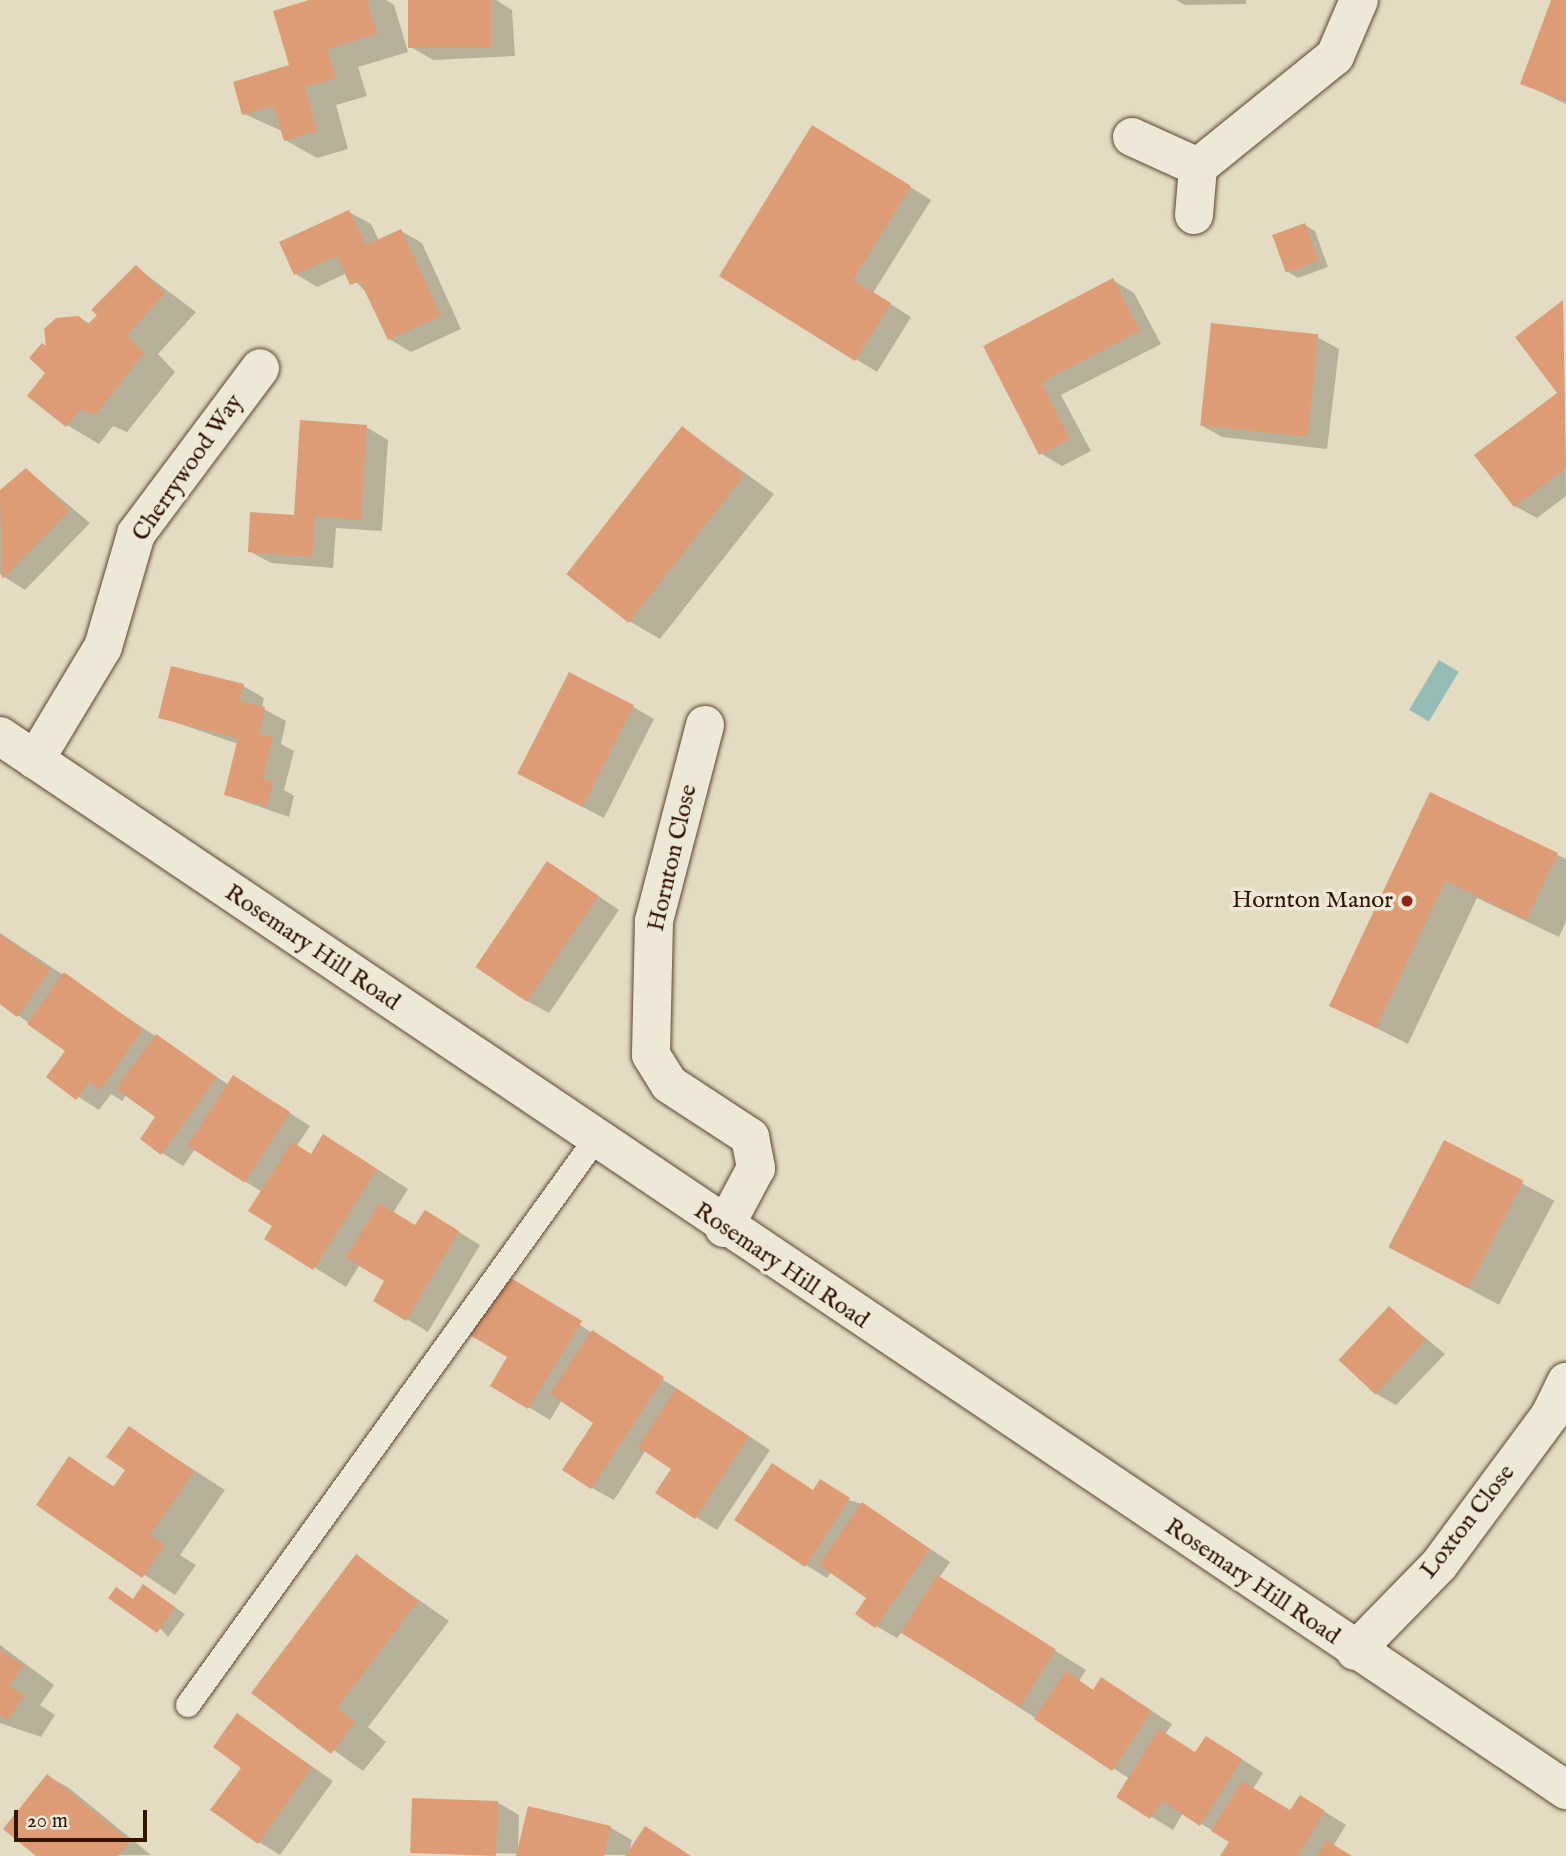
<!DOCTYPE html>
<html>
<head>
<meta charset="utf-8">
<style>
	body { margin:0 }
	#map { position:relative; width:1566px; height:1856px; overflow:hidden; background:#e4dcc2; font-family:"IM FELL English",serif }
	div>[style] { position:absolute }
	.water>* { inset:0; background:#95bbb5; transform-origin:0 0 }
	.shadow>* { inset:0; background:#0003; transform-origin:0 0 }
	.building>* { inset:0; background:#dd9c75; transform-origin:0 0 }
	.roads { filter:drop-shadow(0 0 2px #5e4630) drop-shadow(0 0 2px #5e4630) }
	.lane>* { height:24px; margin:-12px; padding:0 12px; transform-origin:12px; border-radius:12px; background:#ede8d7 }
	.street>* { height:38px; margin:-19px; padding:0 19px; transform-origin:19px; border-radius:19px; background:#ede8d7 }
	.secondary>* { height:38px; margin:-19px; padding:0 19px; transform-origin:19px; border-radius:19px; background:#ede8d7 }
	.dots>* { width:19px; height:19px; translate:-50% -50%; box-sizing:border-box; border:4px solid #ede8d7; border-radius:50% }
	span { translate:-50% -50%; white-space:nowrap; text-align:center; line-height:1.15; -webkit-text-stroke:7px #ede8d7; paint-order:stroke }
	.street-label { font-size:24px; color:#321400 }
	.poi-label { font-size:24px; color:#321400 }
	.right { translate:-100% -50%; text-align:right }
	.scale { position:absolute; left:14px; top:1810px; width:133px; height:32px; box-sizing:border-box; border:4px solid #321400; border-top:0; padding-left:9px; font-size:21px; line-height:24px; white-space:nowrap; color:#321400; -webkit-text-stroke:5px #ede8d7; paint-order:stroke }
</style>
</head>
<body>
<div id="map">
	<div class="water">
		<i style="left:1439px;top:660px;width:23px;height:58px;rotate:31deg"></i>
	</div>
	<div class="shadow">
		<i style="clip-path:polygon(315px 0,386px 0,394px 5px,408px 52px,358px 67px,367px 96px,336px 105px,348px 149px,317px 158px,285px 140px,282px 131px,244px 114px,291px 66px)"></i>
		<i style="clip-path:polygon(436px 0,496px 0,512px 10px,515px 56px,433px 60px,411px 47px)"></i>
		<i style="clip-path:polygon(1176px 0,1246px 0,1246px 4px,1185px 5px)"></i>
		<i style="clip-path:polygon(1553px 0,1566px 0,1566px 104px,1522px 83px)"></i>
		<i style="clip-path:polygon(834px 139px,931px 200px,873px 293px,911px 317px,877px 372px,722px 276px)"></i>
		<i style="clip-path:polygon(349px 212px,371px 224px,379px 241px,401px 231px,422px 243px,461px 329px,411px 352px,389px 339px,368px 294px,347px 273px,317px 287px,296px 274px)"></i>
		<i style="clip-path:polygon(1305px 225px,1315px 231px,1328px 267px,1298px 278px,1288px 272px)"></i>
		<i style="clip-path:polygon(136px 267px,196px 312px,158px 354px,175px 372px,127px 432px,113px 426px,99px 444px,67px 425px,48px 373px,48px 348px,79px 317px,90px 324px)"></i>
		<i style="clip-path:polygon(1113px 280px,1134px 293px,1161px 344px,1061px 395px,1091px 451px,1062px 466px,1040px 453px,985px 346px)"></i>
		<i style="clip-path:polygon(1563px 302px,1566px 496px,1537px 518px,1515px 506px,1559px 393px)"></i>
		<i style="clip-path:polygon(1317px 337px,1339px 349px,1327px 449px,1222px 437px,1201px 425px)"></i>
		<i style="clip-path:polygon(366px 427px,388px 440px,382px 531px,336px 528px,333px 568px,271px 563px,249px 551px,296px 517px)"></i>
		<i style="clip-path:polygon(683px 428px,774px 494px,660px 639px,629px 621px)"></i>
		<i style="clip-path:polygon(27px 470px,90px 523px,25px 590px,0 574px,0 493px)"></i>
		<i style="clip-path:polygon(243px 686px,264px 698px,262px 708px,286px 721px,281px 744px,294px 751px,284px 790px,294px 796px,289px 817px,226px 795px,238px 744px,160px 717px)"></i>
		<i style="clip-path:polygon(633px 707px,654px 719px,604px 818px,540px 785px)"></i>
		<i style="clip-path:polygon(1431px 794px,1566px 859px,1566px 921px,1559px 937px,1477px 898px,1408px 1044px,1331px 1005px)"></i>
		<i style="clip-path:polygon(569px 876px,619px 910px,549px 1013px,527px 1001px)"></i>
		<i style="clip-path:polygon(0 933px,229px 1085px,234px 1077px,310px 1126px,296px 1147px,312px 1156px,355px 1155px,408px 1189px,393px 1213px,416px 1227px,446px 1224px,480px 1245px,428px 1332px,375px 1300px,386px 1281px,360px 1264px,346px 1287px,267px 1238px,275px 1226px,262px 1192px,195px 1149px,183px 1166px,162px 1153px,142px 1138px,157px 1117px,126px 1095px,122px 1101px,111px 1094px,99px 1110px,48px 1077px,67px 1051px,0 1002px)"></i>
		<i style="left:1444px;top:1142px;width:125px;height:118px;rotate:28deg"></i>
		<i style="clip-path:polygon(527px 1290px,770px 1450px,717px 1530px,696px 1517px,673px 1468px,646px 1450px,614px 1500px,592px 1488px,565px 1470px,595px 1422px,562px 1400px,550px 1420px,492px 1385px,510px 1356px)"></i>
		<i style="clip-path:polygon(1389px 1308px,1445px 1354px,1396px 1405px,1375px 1393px)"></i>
		<i style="clip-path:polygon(129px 1428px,225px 1490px,180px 1555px,196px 1565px,175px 1595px,38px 1505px,70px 1459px,115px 1487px,127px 1469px)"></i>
		<i style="clip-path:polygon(815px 1491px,863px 1504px,950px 1562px,939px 1578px,1086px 1670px,1079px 1681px,1094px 1691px,1123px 1692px,1172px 1724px,1165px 1735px,1196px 1754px,1228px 1750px,1263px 1773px,1253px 1789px,1291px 1812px,1322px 1810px,1346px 1825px,1333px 1846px,1350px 1856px,1222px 1856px,1232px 1842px,1183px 1813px,1173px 1830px,1118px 1796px,1130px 1779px,902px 1632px,897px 1638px,876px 1626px,868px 1598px,831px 1572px,827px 1578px,806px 1565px)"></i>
		<i style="clip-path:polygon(356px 1556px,449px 1621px,368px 1727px,386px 1742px,363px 1771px,253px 1692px)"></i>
		<i style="clip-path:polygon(154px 1593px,185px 1614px,168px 1637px,134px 1600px)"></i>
		<i style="clip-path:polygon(0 1645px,54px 1685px,40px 1705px,55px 1715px,41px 1737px,0 1723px)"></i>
		<i style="clip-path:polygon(238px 1715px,333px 1781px,280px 1855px,259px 1842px)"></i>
		<i style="clip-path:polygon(48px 1776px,69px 1788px,151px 1855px,39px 1856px)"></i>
		<i style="clip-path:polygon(497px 1802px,519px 1815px,518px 1850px,529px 1808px,611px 1828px,632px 1840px,629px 1852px,690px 1856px,412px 1852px)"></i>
	</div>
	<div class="building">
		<i style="clip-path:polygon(309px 0,367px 0,377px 34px,327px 49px,336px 78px,305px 87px,317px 131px,284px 141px,273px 106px,242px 115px,233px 82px,289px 65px,273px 11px)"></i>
		<i style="left:408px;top:0;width:83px;height:48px"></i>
		<i style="clip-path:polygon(1551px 0,1566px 0,1566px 101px,1520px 84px)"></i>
		<i style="clip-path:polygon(812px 125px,911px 186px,853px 280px,891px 303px,855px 361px,719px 276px)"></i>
		<i style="clip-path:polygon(349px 210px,366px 245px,401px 229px,441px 316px,388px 340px,360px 281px,350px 285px,337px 256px,294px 275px,279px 242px)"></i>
		<i style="left:1305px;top:223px;width:40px;height:35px;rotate:70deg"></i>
		<i style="clip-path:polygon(136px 265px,165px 293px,127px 335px,144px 353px,95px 415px,80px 409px,66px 427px,27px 396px,45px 373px,29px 358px,42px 343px,46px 346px,44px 329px,56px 318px,79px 316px,87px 325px,97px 315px,91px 310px)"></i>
		<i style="clip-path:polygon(1113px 278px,1140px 331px,1041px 382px,1070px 439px,1039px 455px,983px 346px)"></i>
		<i style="clip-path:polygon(1563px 300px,1566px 468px,1514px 507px,1474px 455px,1557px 393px,1515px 337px)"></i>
		<i style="left:1211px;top:323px;width:108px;height:103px;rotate:6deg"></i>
		<i style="clip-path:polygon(300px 420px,367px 425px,361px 520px,315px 516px,312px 557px,248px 552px,250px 512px,294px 515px)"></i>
		<i style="left:682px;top:426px;width:79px;height:188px;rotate:38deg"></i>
		<i style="clip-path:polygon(26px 468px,70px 510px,2px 579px,0 490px)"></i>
		<i style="clip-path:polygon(171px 666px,244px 684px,239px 701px,265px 707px,259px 734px,273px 737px,263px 779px,273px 782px,267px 806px,224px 795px,238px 738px,158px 718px)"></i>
		<i style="left:569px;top:672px;width:73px;height:114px;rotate:27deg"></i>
		<i style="clip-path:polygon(1430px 792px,1558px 853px,1526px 920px,1445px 881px,1376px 1028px,1329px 1006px)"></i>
		<i style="left:547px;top:861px;width:62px;height:128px;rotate:34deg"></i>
		<i style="clip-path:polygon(0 934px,50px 970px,17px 1017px,0 1004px)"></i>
		<i style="clip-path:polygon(64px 972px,143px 1029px,100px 1090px,89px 1082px,76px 1100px,46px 1077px,65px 1051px,27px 1024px)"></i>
		<i style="clip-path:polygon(156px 1034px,217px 1077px,161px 1155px,140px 1139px,155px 1117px,116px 1089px)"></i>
		<i style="left:233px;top:1075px;width:68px;height:84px;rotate:33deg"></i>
		<i style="clip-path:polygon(323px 1134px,377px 1169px,313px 1270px,264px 1239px,272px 1226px,248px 1211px,292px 1142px,311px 1154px)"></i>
		<i style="left:1444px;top:1140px;width:89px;height:121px;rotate:27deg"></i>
		<i style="clip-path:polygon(379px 1203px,415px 1225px,425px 1210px,459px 1231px,406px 1321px,373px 1301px,384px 1281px,346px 1258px)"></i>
		<i style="clip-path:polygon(506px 1275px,582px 1321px,528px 1409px,490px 1386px,507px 1357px,470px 1335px)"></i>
		<i style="left:1389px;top:1306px;width:50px;height:74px;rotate:43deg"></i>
		<i style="clip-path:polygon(592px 1330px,664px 1377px,591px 1489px,562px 1470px,593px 1423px,550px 1394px)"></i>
		<i style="clip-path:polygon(676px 1388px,749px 1436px,695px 1519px,655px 1493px,671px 1469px,638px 1447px)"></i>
		<i style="clip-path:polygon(129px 1426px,194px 1471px,150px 1535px,165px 1545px,142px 1578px,36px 1505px,69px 1456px,113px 1487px,125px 1470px,106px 1457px)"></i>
		<i style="clip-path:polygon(772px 1463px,813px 1490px,820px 1479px,850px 1498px,805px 1567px,734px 1520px)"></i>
		<i style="clip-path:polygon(862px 1502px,930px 1549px,875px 1628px,855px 1614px,866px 1598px,819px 1565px)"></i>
		<i style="clip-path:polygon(356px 1554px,418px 1601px,337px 1708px,355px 1722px,331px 1754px,251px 1693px)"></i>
		<i style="left:937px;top:1575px;width:140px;height:68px;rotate:32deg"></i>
		<i style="clip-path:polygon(143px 1584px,175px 1607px,157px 1633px,108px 1598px,116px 1587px,133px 1599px)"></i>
		<i style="clip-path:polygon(0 1650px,23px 1665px,9px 1686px,24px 1695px,8px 1720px,0 1715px)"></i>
		<i style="clip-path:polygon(1066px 1671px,1093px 1690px,1101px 1677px,1152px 1711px,1112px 1771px,1034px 1719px)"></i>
		<i style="clip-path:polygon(237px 1713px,312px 1767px,258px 1844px,210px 1810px,241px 1768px,213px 1747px)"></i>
		<i style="clip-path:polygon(1159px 1729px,1195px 1752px,1206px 1736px,1242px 1759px,1200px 1826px,1162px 1801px,1150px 1819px,1116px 1797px)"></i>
		<i style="clip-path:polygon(47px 1774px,130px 1841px,118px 1856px,36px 1856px,3px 1829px)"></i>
		<i style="clip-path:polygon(1242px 1781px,1290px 1810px,1300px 1795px,1325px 1811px,1298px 1856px,1220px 1856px,1229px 1842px,1211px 1831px)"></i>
		<i style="left:412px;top:1798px;width:86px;height:55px;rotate:2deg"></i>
		<i style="clip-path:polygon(528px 1806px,611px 1826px,604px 1856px,516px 1856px)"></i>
		<i style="clip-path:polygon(645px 1826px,691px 1856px,625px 1856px)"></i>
		<i style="clip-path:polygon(1326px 1840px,1352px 1856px,1317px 1856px)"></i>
	</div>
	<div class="roads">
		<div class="lane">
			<i style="left:188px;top:1705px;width:696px;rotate:-54.23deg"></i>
		</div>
		<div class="street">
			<i style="left:1132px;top:137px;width:72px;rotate:24.4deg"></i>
			<i style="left:1194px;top:215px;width:48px;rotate:-85.2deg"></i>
			<i style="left:1198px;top:167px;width:176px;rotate:-39deg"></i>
			<i style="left:1335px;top:56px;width:61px;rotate:-66.8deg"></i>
			<i style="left:705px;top:725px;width:203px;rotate:104.6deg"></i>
			<i style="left:654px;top:921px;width:134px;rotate:91.3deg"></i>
			<i style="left:651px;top:1055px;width:34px;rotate:58deg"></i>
			<i style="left:669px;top:1084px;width:97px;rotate:33.2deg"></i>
			<i style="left:750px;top:1137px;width:32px;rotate:79deg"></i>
			<i style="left:756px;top:1168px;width:68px;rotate:118.1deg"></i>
			<i style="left:35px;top:760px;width:132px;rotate:-59deg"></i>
			<i style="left:103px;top:647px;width:118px;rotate:-73.7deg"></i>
			<i style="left:136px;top:534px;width:207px;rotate:-53.2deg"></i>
			<i style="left:1355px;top:1651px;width:120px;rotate:-45.7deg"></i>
			<i style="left:1439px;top:1565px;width:187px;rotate:-53.5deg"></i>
			<i style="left:1550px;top:1415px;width:37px;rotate:-64deg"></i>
		</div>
		<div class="secondary">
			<i style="left:0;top:736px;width:1888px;rotate:33.94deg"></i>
		</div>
	</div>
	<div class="dots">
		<i style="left:1407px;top:901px;background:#8f2418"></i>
	</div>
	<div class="street-label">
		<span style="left:188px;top:468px;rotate:-55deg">Cherrywood Way</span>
		<span style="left:673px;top:858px;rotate:-77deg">Hornton Close</span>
		<span style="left:312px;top:948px;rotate:34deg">Rosemary Hill Road</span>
		<span style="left:781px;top:1266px;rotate:34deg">Rosemary Hill Road</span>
		<span style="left:1468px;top:1522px;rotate:-52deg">Loxton Close</span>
		<span style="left:1252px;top:1582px;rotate:34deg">Rosemary Hill Road</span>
	</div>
	<div class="poi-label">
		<span class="right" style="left:1393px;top:901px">Hornton Manor</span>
	</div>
	<div class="scale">20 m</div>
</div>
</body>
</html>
